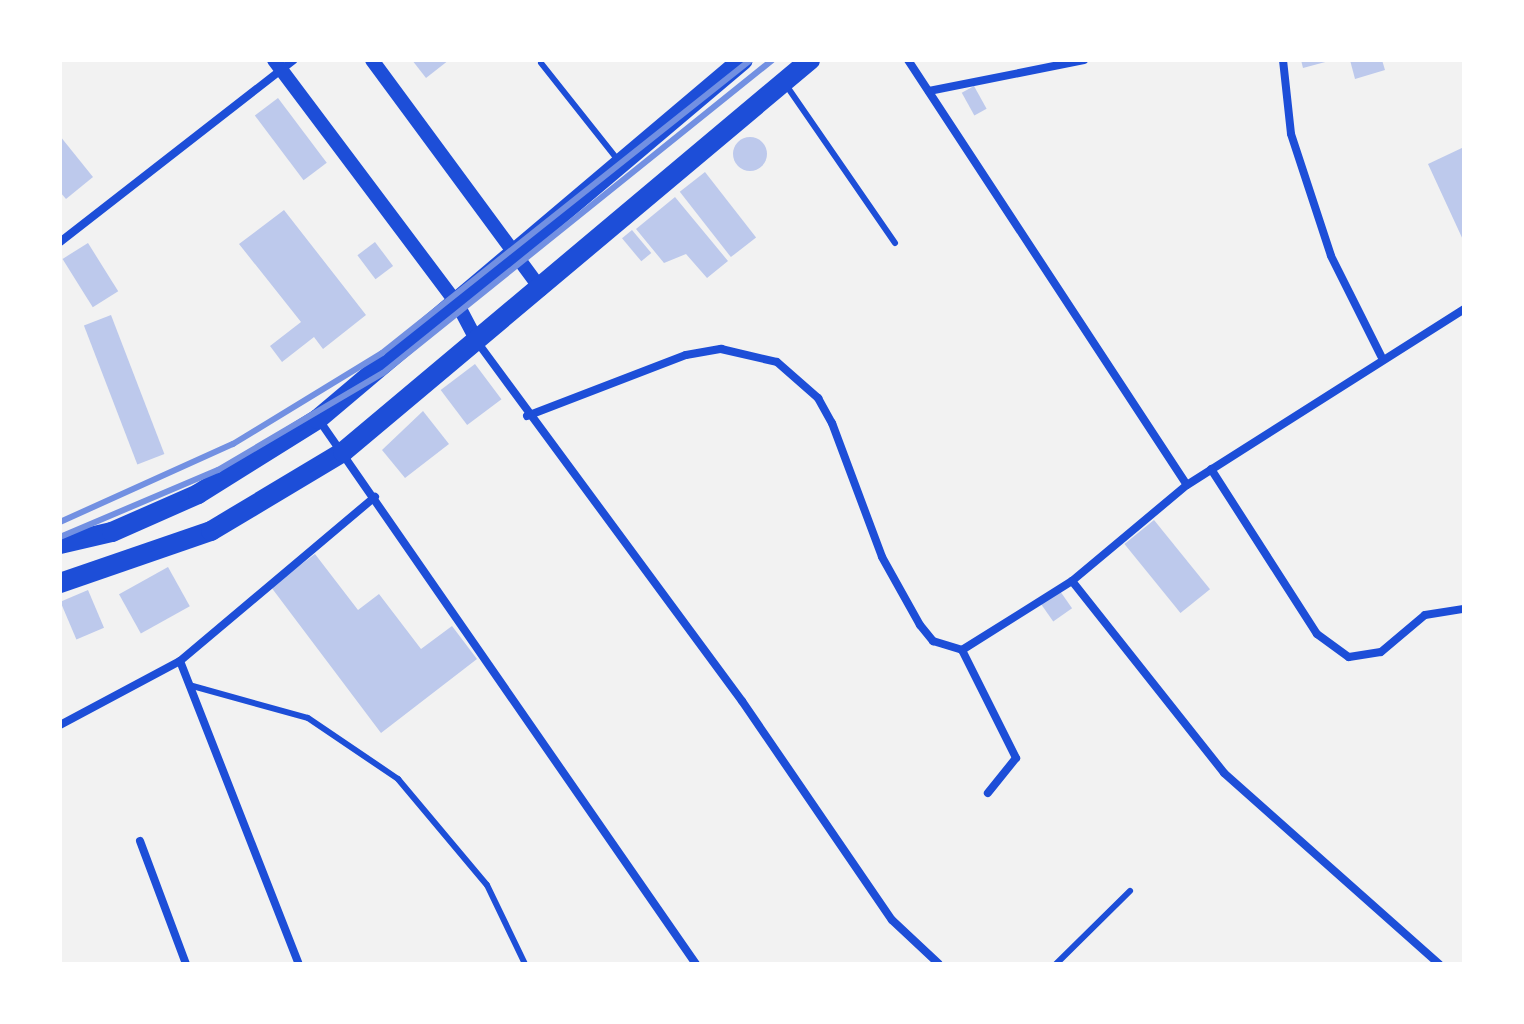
<!DOCTYPE html>
<html>
<head>
<meta charset="utf-8">
<style>
	body { margin:0 }
	#map { position:relative; width:1524px; height:1024px; overflow:hidden; background:#f2f2f2; font-family:"PT Sans",sans-serif }
	div>[style] { position:absolute }
	.building>* { inset:0; background:#bdc9ec; transform-origin:0 0 }
	.round { border-radius:50% }
	.service>* { height:6px; margin:-3px; padding:0 3px; transform-origin:3px; border-radius:3px; background:#1d4ed8 }
	.minor>* { height:8px; margin:-4px; padding:0 4px; transform-origin:4px; border-radius:4px; background:#1d4ed8 }
	.tertiary>* { height:14px; margin:-7px; padding:0 7px; transform-origin:7px; border-radius:7px; background:#1d4ed8 }
	.primary>* { height:20px; margin:-10px; padding:0 10px; transform-origin:10px; border-radius:10px; background:#1d4ed8 }
	.rail>* { height:6px; margin:-3px; padding:0 3px; transform-origin:3px; border-radius:3px; background:#7290e2 }
	span { translate:-50% -50%; white-space:nowrap; text-align:center; line-height:1.15; -webkit-text-stroke:7px #fff; paint-order:stroke }
	.frame { position:absolute; inset:0; border:62px solid #fff; pointer-events:none }
</style>
</head>
<body>
<div id="map">
	<div class="building">
		<i style="clip-path:polygon(412px 60px,449px 60px,426px 78px)"></i>
		<i style="clip-path:polygon(1301px 60px,1329px 60px,1329px 61px,1303px 68px)"></i>
		<i style="clip-path:polygon(1350px 60px,1382px 60px,1385px 70px,1355px 79px)"></i>
		<i style="left:974px;top:86px;width:26px;height:14px;rotate:61deg"></i>
		<i style="left:278px;top:98px;width:81px;height:29px;rotate:53deg"></i>
		<i style="clip-path:polygon(60px 136px,93px 177px,66px 199px,60px 192px)"></i>
		<i class="round" style="left:733px;top:137px;width:34px;height:34px"></i>
		<i style="clip-path:polygon(1464px 147px,1464px 242px,1428px 164px)"></i>
		<i style="left:705px;top:172px;width:83px;height:32px;rotate:52deg"></i>
		<i style="clip-path:polygon(675px 197px,728px 261px,707px 278px,686px 254px,664px 263px,636px 229px)"></i>
		<i style="clip-path:polygon(284px 210px,366px 315px,323px 349px,314px 337px,282px 362px,270px 346px,301px 322px,239px 244px)"></i>
		<i style="left:632px;top:230px;width:30px;height:13px;rotate:50deg"></i>
		<i style="left:375px;top:242px;width:30px;height:22px;rotate:53deg"></i>
		<i style="left:88px;top:243px;width:57px;height:30px;rotate:58deg"></i>
		<i style="left:111px;top:315px;width:149px;height:29px;rotate:69deg"></i>
		<i style="left:475px;top:364px;width:44px;height:43px;rotate:53deg"></i>
		<i style="clip-path:polygon(423px 411px,449px 444px,405px 478px,382px 450px)"></i>
		<i style="left:1154px;top:520px;width:89px;height:38px;rotate:51deg"></i>
		<i style="clip-path:polygon(315px 554px,358px 610px,379px 594px,421px 649px,452px 626px,477px 659px,381px 733px,271px 587px)"></i>
		<i style="left:168px;top:567px;width:45px;height:56px;rotate:61deg"></i>
		<i style="left:88px;top:590px;width:41px;height:30px;rotate:67deg"></i>
		<i style="left:1060px;top:591px;width:21px;height:23px;rotate:55deg"></i>
	</div>
	<div class="service">
		<i style="left:541px;top:63px;width:124px;rotate:51.6deg"></i>
		<i style="left:786px;top:85px;width:192px;rotate:55.4deg"></i>
		<i style="left:189px;top:685px;width:123px;rotate:15.5deg"></i>
		<i style="left:308px;top:718px;width:109px;rotate:34.1deg"></i>
		<i style="left:398px;top:779px;width:138px;rotate:50deg"></i>
		<i style="left:487px;top:885px;width:88px;rotate:64.3deg"></i>
		<i style="left:1056px;top:964px;width:104px;rotate:-44.6deg"></i>
	</div>
	<div class="minor">
		<i style="left:908px;top:60px;width:508px;rotate:56.72deg"></i>
		<i style="left:1283px;top:60px;width:74px;rotate:83.8deg"></i>
		<i style="left:1291px;top:134px;width:128px;rotate:71.8deg"></i>
		<i style="left:1331px;top:256px;width:112px;rotate:63.4deg"></i>
		<i style="left:929px;top:91px;width:158px;rotate:-11.3deg"></i>
		<i style="left:60px;top:242px;width:296px;rotate:-37.9deg"></i>
		<i style="left:478px;top:343px;width:445px;rotate:53.6deg"></i>
		<i style="left:742px;top:701px;width:265px;rotate:55.6deg"></i>
		<i style="left:892px;top:920px;width:64px;rotate:43.1deg"></i>
		<i style="left:527px;top:416px;width:170px;rotate:-21deg"></i>
		<i style="left:686px;top:355px;width:36px;rotate:-10deg"></i>
		<i style="left:721px;top:349px;width:57px;rotate:13.1deg"></i>
		<i style="left:777px;top:362px;width:55px;rotate:41.3deg"></i>
		<i style="left:818px;top:398px;width:29px;rotate:61deg"></i>
		<i style="left:832px;top:423px;width:143px;rotate:69.5deg"></i>
		<i style="left:882px;top:557px;width:78px;rotate:60.8deg"></i>
		<i style="left:920px;top:625px;width:21px;rotate:51deg"></i>
		<i style="left:933px;top:641px;width:30px;rotate:17deg"></i>
		<i style="left:962px;top:650px;width:130px;rotate:-32.1deg"></i>
		<i style="left:1072px;top:581px;width:150px;rotate:-39.9deg"></i>
		<i style="left:1187px;top:485px;width:328px;rotate:-32.4deg"></i>
		<i style="left:319px;top:420px;width:662px;rotate:55.28deg"></i>
		<i style="left:1211px;top:469px;width:196px;rotate:57.3deg"></i>
		<i style="left:1317px;top:634px;width:39px;rotate:36deg"></i>
		<i style="left:1349px;top:657px;width:32px;rotate:-9deg"></i>
		<i style="left:1381px;top:652px;width:57px;rotate:-40.1deg"></i>
		<i style="left:1425px;top:615px;width:39px;rotate:-9deg"></i>
		<i style="left:1072px;top:581px;width:245px;rotate:51.6deg"></i>
		<i style="left:1224px;top:773px;width:288px;rotate:41.6deg"></i>
		<i style="left:962px;top:650px;width:121px;rotate:63.4deg"></i>
		<i style="left:1016px;top:758px;width:45px;rotate:128.7deg"></i>
		<i style="left:180px;top:661px;width:326px;rotate:68.6deg"></i>
		<i style="left:60px;top:725px;width:136px;rotate:-28.1deg"></i>
		<i style="left:180px;top:661px;width:255px;rotate:-40.1deg"></i>
		<i style="left:140px;top:841px;width:131px;rotate:69.5deg"></i>
	</div>
	<div class="tertiary">
		<i style="left:274px;top:60px;width:306px;rotate:53.1deg"></i>
		<i style="left:458px;top:305px;width:43px;rotate:62.2deg"></i>
		<i style="left:372px;top:60px;width:285px;rotate:53.6deg"></i>
	</div>
	<div class="primary">
		<i style="left:60px;top:544px;width:53px;rotate:-13deg"></i>
		<i style="left:112px;top:532px;width:94px;rotate:-23.8deg"></i>
		<i style="left:198px;top:494px;width:142px;rotate:-32deg"></i>
		<i style="left:318px;top:419px;width:556px;rotate:-40.19deg"></i>
		<i style="left:60px;top:583px;width:160px;rotate:-19deg"></i>
		<i style="left:211px;top:531px;width:154px;rotate:-30.9deg"></i>
		<i style="left:343px;top:452px;width:610px;rotate:-40.01deg"></i>
	</div>
	<div class="rail">
		<i style="left:60px;top:522px;width:190px;rotate:-24.3deg"></i>
		<i style="left:233px;top:444px;width:175px;rotate:-31.4deg"></i>
		<i style="left:382px;top:353px;width:471px;rotate:-38.5deg"></i>
		<i style="left:60px;top:537px;width:172px;rotate:-23deg"></i>
		<i style="left:218px;top:470px;width:191px;rotate:-30.5deg"></i>
		<i style="left:383px;top:373px;width:499px;rotate:-38.8deg"></i>
	</div>
	<div class="frame"></div>
</div>
</body>
</html>
